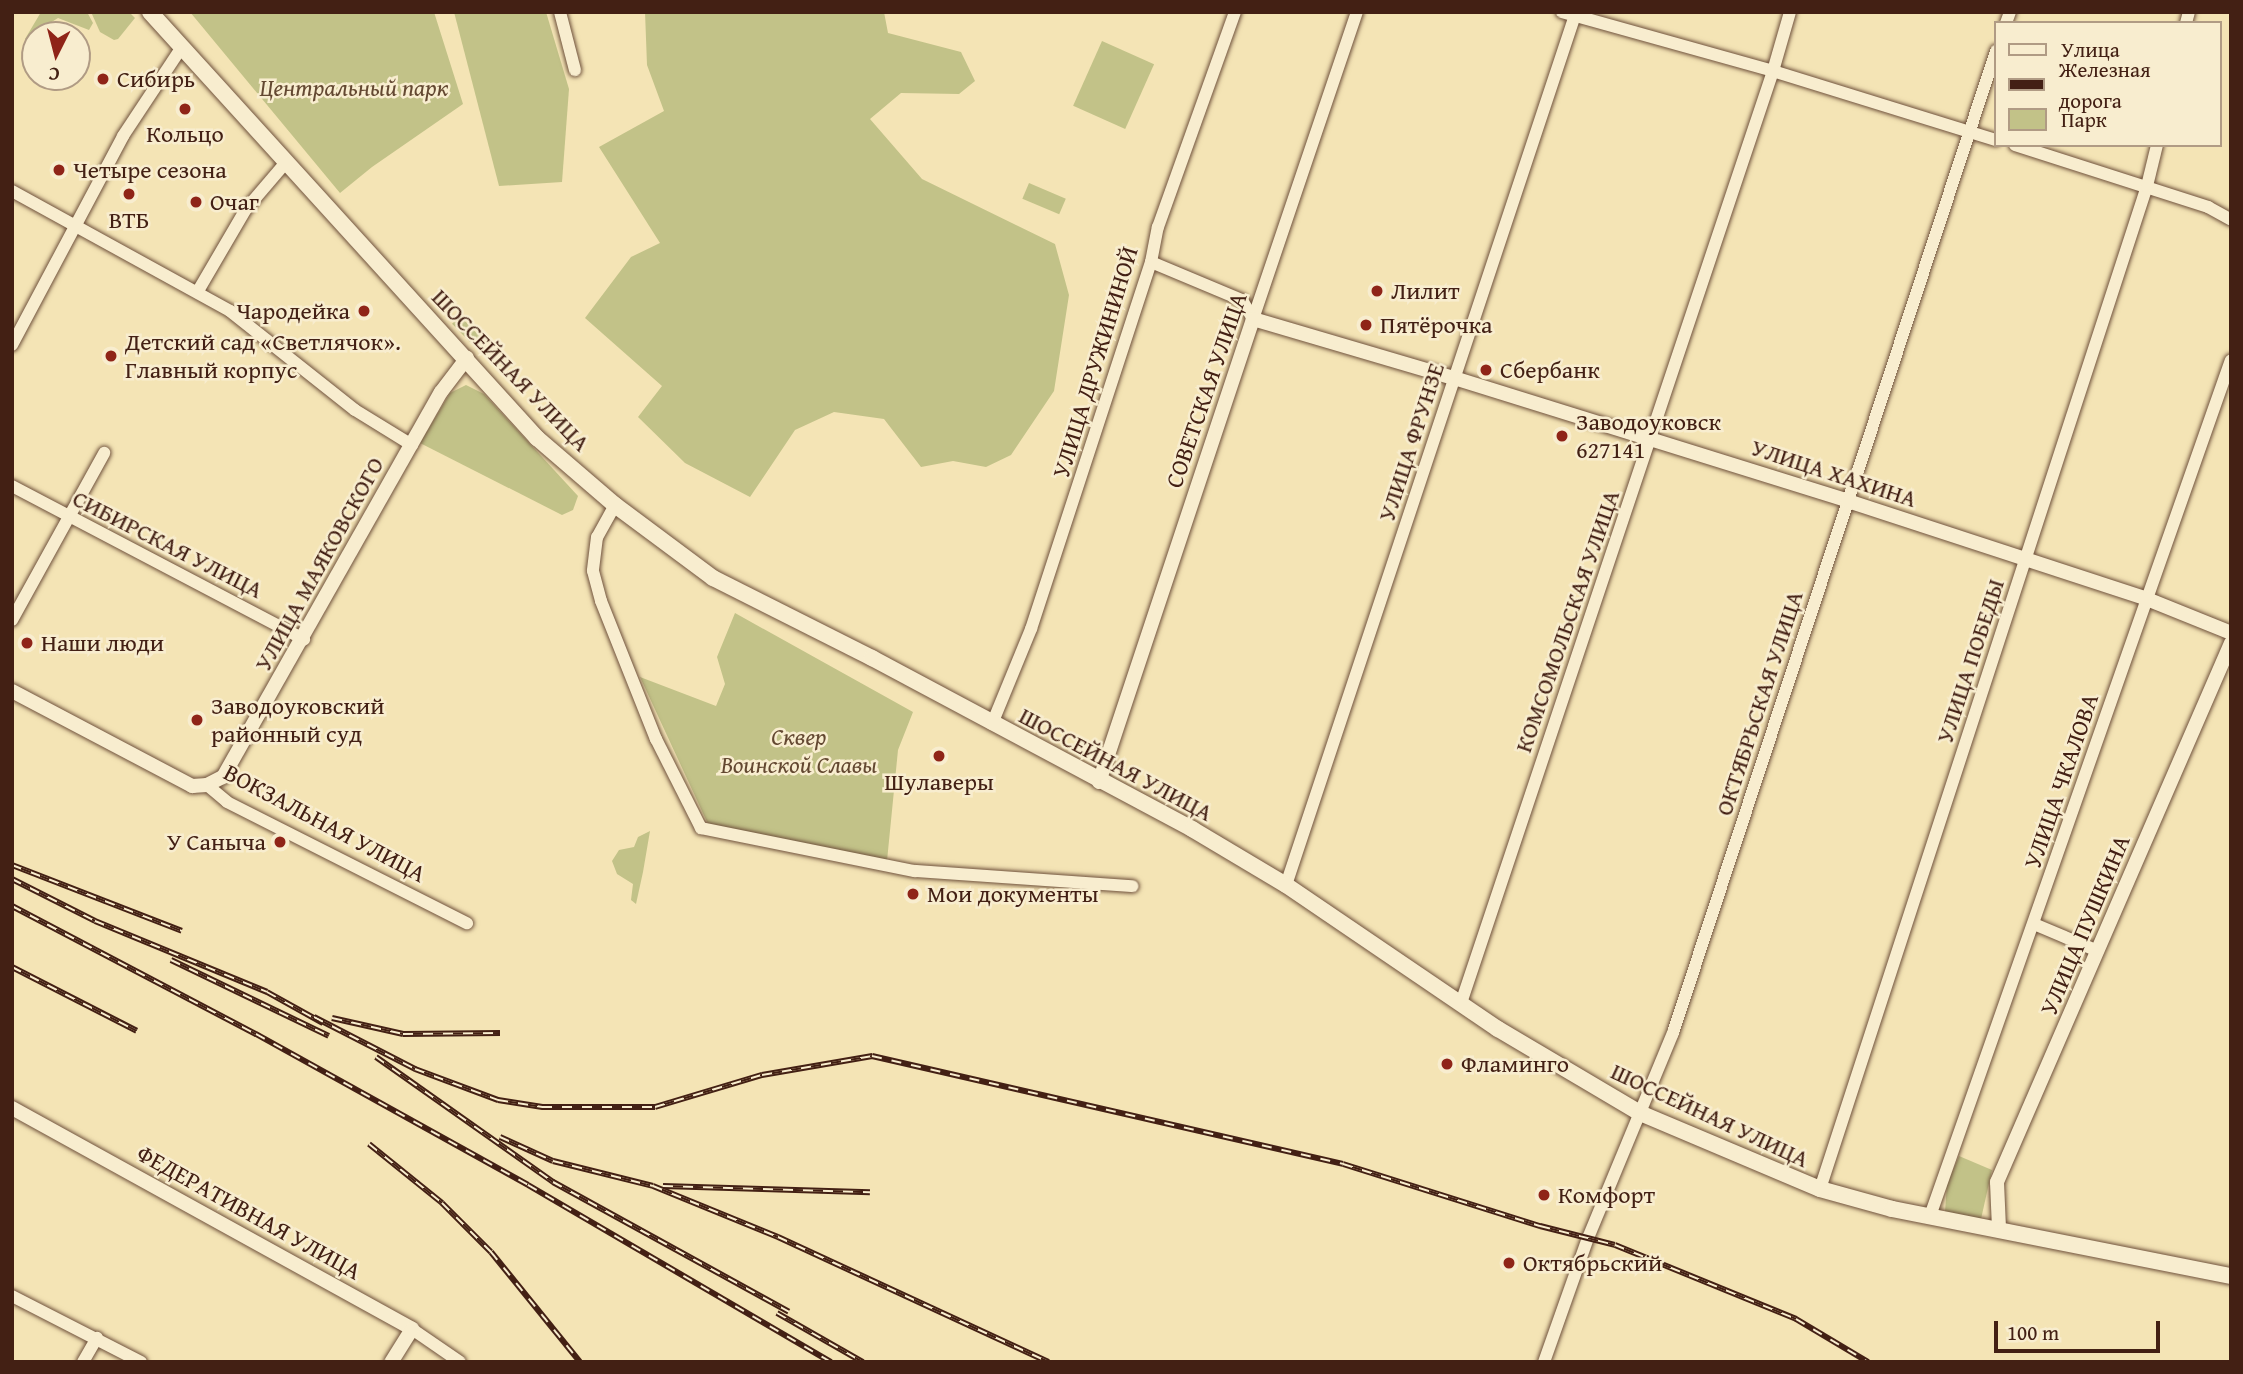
<!DOCTYPE html>
<html>
<head>
<meta charset="utf-8">
<style>
	body { margin:0 }
	#map { position:relative; width:2243px; height:1374px; overflow:hidden; background:#f4e4b5; font-family:"Gentium Book Plus",serif }
	div>[style] { position:absolute }
	.green>* { inset:0; background:#c2c288; transform-origin:0 0 }
	.roads { filter:drop-shadow(0 0 2px #6f513c) drop-shadow(0 0 2px #6f513c) }
	.minor>* { height:12px; margin:-6px; padding:0 6px; transform-origin:6px; border-radius:6px; background:#f8edcf }
	.tertiary>* { height:14px; margin:-7px; padding:0 7px; transform-origin:7px; border-radius:7px; background:#f8edcf }
	.secondary>* { height:16px; margin:-8px; padding:0 8px; transform-origin:8px; border-radius:8px; background:#f8edcf }
	.rail>* { height:6px; margin-top:-3px; transform-origin:0; background:repeating-linear-gradient(90deg,#f8edcf 0 10px,#432014 0 20px); box-sizing:border-box; border-block:2px solid #432014 }
	.dots>* { width:19px; height:19px; translate:-50% -50%; box-sizing:border-box; border:4px solid #f8edcf; border-radius:50% }
	span { translate:-50% -50%; white-space:nowrap; text-align:center; line-height:1.15; -webkit-text-stroke:5px #f8edcf; paint-order:stroke }
	.poi-label { font-size:24px; color:#432014 }
	.left { translate:0 -50%; text-align:left }
	.right { translate:-100% -50%; text-align:right }
	.park-label { font-size:24px; color:#634831; font-style:italic }
	.street-label { font-size:24px; color:#432014 }
	.frame { position:absolute; inset:0; border:14px solid #432014; pointer-events:none }
	.legend { position:absolute; left:1994px; top:21px; width:228px; height:126px; box-sizing:border-box; background:#f8edcf; border:2px solid #b09b84; margin:0; padding:9px 12px; list-style:none; font-size:21px; color:#432014 }
	.legend li { display:flex; align-items:center; gap:14px; height:35px }
	.legend b { width:35px; border:2px solid #b09b84 }
	.north { position:absolute; left:21px; top:21px; width:70px; height:70px; box-sizing:border-box; background:#f8edcf; border:2px solid #b09b84; border-radius:50%; rotate:186deg; font-size:19px; font-weight:700; line-height:28px; text-align:center; color:#432014 }
	.north::after { content:''; display:block; margin:auto; width:24px; height:32px; background:#8f2418; clip-path:polygon(50% 0,100% 100%,50% 72%,0 100%) }
	.scale { position:absolute; left:1994px; top:1321px; width:166px; height:32px; box-sizing:border-box; border:4px solid #432014; border-top:0; padding-left:9px; font-size:21px; line-height:24px; white-space:nowrap; color:#432014; -webkit-text-stroke:5px #f8edcf; paint-order:stroke }
</style>
</head>
<body>
<div id="map">
	<div class="green">
		<i style="clip-path:polygon(41px 12px,87px 12px,93px 23px,89px 30px,58px 18px,50px 23px,42px 35px,35px 35px,35px 41px,25px 39px)"></i>
		<i style="clip-path:polygon(91px 12px,129px 12px,135px 18px,118px 39px,114px 40px,100px 32px)"></i>
		<i style="clip-path:polygon(190px 12px,434px 12px,463px 104px,372px 167px,340px 193px)"></i>
		<i style="clip-path:polygon(454px 12px,546px 12px,569px 89px,562px 182px,499px 186px)"></i>
		<i style="clip-path:polygon(645px 12px,884px 12px,888px 33px,961px 52px,975px 81px,959px 94px,901px 93px,870px 119px,922px 179px,1055px 244px,1069px 295px,1054px 391px,1011px 455px,986px 467px,953px 461px,921px 467px,884px 419px,834px 412px,795px 430px,750px 497px,685px 463px,638px 417px,662px 386px,585px 318px,631px 257px,660px 243px,599px 147px,664px 111px,647px 65px)"></i>
		<i style="left:1102px;top:41px;width:57px;height:71px;rotate:24deg"></i>
		<i style="left:1029px;top:183px;width:40px;height:17px;rotate:23deg"></i>
		<i style="left:460px;top:316px;width:45px;height:11px;rotate:46deg"></i>
		<i style="clip-path:polygon(466px 385px,484px 394px,578px 496px,573px 510px,562px 515px,420px 443px,450px 393px)"></i>
		<i style="clip-path:polygon(735px 613px,913px 712px,898px 750px,887px 861px,708px 824px,640px 677px,716px 706px,725px 684px,717px 657px)"></i>
		<i style="clip-path:polygon(650px 831px,643px 872px,636px 904px,631px 900px,633px 884px,617px 874px,612px 861px,619px 850px,634px 847px,638px 837px)"></i>
		<i style="clip-path:polygon(1959px 1156px,1992px 1170px,1981px 1219px,1945px 1212px,1947px 1184px)"></i>
	</div>
	<div class="roads">
		<div class="minor">
			<i style="left:560px;top:12px;width:60px;rotate:75.5deg"></i>
			<i style="left:1562px;top:12px;width:219px;rotate:15.6deg"></i>
			<i style="left:1773px;top:71px;width:233px;rotate:17.2deg"></i>
			<i style="left:2006px;top:23px;width:12px;rotate:-70deg"></i>
			<i style="left:2186px;top:23px;width:11px;rotate:-75deg"></i>
			<i style="left:2015px;top:145px;width:203px;rotate:17.8deg"></i>
			<i style="left:2208px;top:207px;width:26px;rotate:29deg"></i>
			<i style="left:12px;top:191px;width:249px;rotate:28.8deg"></i>
			<i style="left:230px;top:311px;width:159px;rotate:38.4deg"></i>
			<i style="left:355px;top:410px;width:67px;rotate:31.6deg"></i>
			<i style="left:1151px;top:262px;width:99px;rotate:22.7deg"></i>
			<i style="left:1242px;top:300px;width:22px;rotate:60deg"></i>
			<i style="left:198px;top:291px;width:95px;rotate:-59.7deg"></i>
			<i style="left:246px;top:209px;width:63px;rotate:-49.5deg"></i>
			<i style="left:1253px;top:319px;width:324px;rotate:-71.3deg"></i>
			<i style="left:12px;top:345px;width:237px;rotate:-62deg"></i>
			<i style="left:123px;top:136px;width:107px;rotate:-56.5deg"></i>
			<i style="left:12px;top:486px;width:330px;rotate:27.7deg"></i>
			<i style="left:615px;top:505px;width:37px;rotate:119deg"></i>
			<i style="left:597px;top:537px;width:34px;rotate:97deg"></i>
			<i style="left:593px;top:571px;width:31px;rotate:75deg"></i>
			<i style="left:601px;top:601px;width:149px;rotate:68.3deg"></i>
			<i style="left:656px;top:739px;width:100px;rotate:63.2deg"></i>
			<i style="left:701px;top:828px;width:218px;rotate:11.4deg"></i>
			<i style="left:915px;top:871px;width:218px;rotate:4deg"></i>
			<i style="left:12px;top:620px;width:191px;rotate:-61.1deg"></i>
			<i style="left:992px;top:724px;width:103px;rotate:-67.7deg"></i>
			<i style="left:1031px;top:629px;width:386px;rotate:-71.9deg"></i>
			<i style="left:1151px;top:262px;width:36px;rotate:-79deg"></i>
			<i style="left:1158px;top:227px;width:228px;rotate:-70.3deg"></i>
			<i style="left:207px;top:785px;width:26px;rotate:40deg"></i>
			<i style="left:227px;top:802px;width:269px;rotate:26.8deg"></i>
			<i style="left:1286px;top:885px;width:920px;rotate:-71.62deg"></i>
			<i style="left:2034px;top:924px;width:69px;rotate:22.9deg"></i>
			<i style="left:1461px;top:1003px;width:983px;rotate:-71.49deg"></i>
			<i style="left:1773px;top:71px;width:61px;rotate:-73.9deg"></i>
			<i style="left:1820px;top:1189px;width:1055px;rotate:-71.94deg"></i>
			<i style="left:2147px;top:186px;width:42px;rotate:-76.3deg"></i>
			<i style="left:1930px;top:1216px;width:907px;rotate:-70.63deg"></i>
			<i style="left:12px;top:1296px;width:145px;rotate:27.1deg"></i>
			<i style="left:412px;top:1329px;width:58px;rotate:34.5deg"></i>
			<i style="left:83px;top:1362px;width:28px;rotate:-60deg"></i>
			<i style="left:1544px;top:1362px;width:132px;rotate:-70.5deg"></i>
			<i style="left:1588px;top:1238px;width:222px;rotate:-67.5deg"></i>
			<i style="left:1673px;top:1033px;width:1034px;rotate:-71.79deg"></i>
		</div>
		<div class="tertiary">
			<i style="left:12px;top:691px;width:204px;rotate:27.8deg"></i>
			<i style="left:192px;top:786px;width:15px;rotate:-4deg"></i>
			<i style="left:207px;top:785px;width:18px;rotate:-27deg"></i>
			<i style="left:223px;top:777px;width:442px;rotate:-60.5deg"></i>
			<i style="left:441px;top:392px;width:43px;rotate:-52.6deg"></i>
			<i style="left:1099px;top:782px;width:488px;rotate:-71.6deg"></i>
			<i style="left:1253px;top:319px;width:209px;rotate:16.4deg"></i>
			<i style="left:1454px;top:378px;width:413px;rotate:17.3deg"></i>
			<i style="left:1848px;top:501px;width:315px;rotate:18.1deg"></i>
			<i style="left:2147px;top:599px;width:91px;rotate:22deg"></i>
			<i style="left:12px;top:1108px;width:457px;rotate:28.9deg"></i>
			<i style="left:412px;top:1329px;width:39px;rotate:122deg"></i>
			<i style="left:1999px;top:1228px;width:46px;rotate:-92.5deg"></i>
			<i style="left:1997px;top:1182px;width:588px;rotate:-66.53deg"></i>
		</div>
		<div class="secondary">
			<i style="left:150px;top:12px;width:576px;rotate:47.75deg"></i>
			<i style="left:537px;top:438px;width:103px;rotate:40.7deg"></i>
			<i style="left:615px;top:505px;width:122px;rotate:36.7deg"></i>
			<i style="left:713px;top:578px;width:178px;rotate:26.7deg"></i>
			<i style="left:872px;top:658px;width:363px;rotate:28.1deg"></i>
			<i style="left:1192px;top:829px;width:109px;rotate:30.8deg"></i>
			<i style="left:1286px;top:885px;width:256px;rotate:34.2deg"></i>
			<i style="left:1498px;top:1029px;width:165px;rotate:30.6deg"></i>
			<i style="left:1640px;top:1113px;width:195px;rotate:22.9deg"></i>
			<i style="left:1820px;top:1189px;width:75px;rotate:15.5deg"></i>
			<i style="left:1892px;top:1209px;width:346px;rotate:11.2deg"></i>
		</div>
	</div>
	<div class="rail">
		<i style="left:12px;top:865px;width:182px;rotate:21.2deg"></i>
		<i style="left:12px;top:879px;width:93px;rotate:26.8deg"></i>
		<i style="left:95px;top:921px;width:186px;rotate:22.4deg"></i>
		<i style="left:267px;top:992px;width:64px;rotate:29deg"></i>
		<i style="left:12px;top:906px;width:276px;rotate:27.7deg"></i>
		<i style="left:256px;top:1034px;width:311px;rotate:29deg"></i>
		<i style="left:528px;top:1185px;width:351px;rotate:30.3deg"></i>
		<i style="left:171px;top:960px;width:175px;rotate:25.7deg"></i>
		<i style="left:12px;top:967px;width:140px;rotate:27.1deg"></i>
		<i style="left:314px;top:1017px;width:114px;rotate:27.2deg"></i>
		<i style="left:415px;top:1069px;width:89px;rotate:20.5deg"></i>
		<i style="left:498px;top:1100px;width:45px;rotate:9deg"></i>
		<i style="left:542px;top:1107px;width:113px"></i>
		<i style="left:655px;top:1107px;width:112px;rotate:-16.7deg"></i>
		<i style="left:762px;top:1075px;width:112px;rotate:-9.8deg"></i>
		<i style="left:872px;top:1056px;width:483px;rotate:12.9deg"></i>
		<i style="left:1343px;top:1164px;width:207px;rotate:17.5deg"></i>
		<i style="left:1540px;top:1226px;width:77px;rotate:14.2deg"></i>
		<i style="left:1615px;top:1245px;width:196px;rotate:22.2deg"></i>
		<i style="left:1796px;top:1319px;width:84px;rotate:30.8deg"></i>
		<i style="left:332px;top:1018px;width:73px;rotate:12.7deg"></i>
		<i style="left:403px;top:1034px;width:97px;rotate:-0.6deg"></i>
		<i style="left:376px;top:1057px;width:217px;rotate:35.2deg"></i>
		<i style="left:553px;top:1182px;width:269px;rotate:28.8deg"></i>
		<i style="left:500px;top:1137px;width:58px;rotate:24.4deg"></i>
		<i style="left:553px;top:1161px;width:103px;rotate:14deg"></i>
		<i style="left:653px;top:1186px;width:135px;rotate:22.2deg"></i>
		<i style="left:778px;top:1237px;width:298px;rotate:24.8deg"></i>
		<i style="left:369px;top:1144px;width:94px;rotate:38.9deg"></i>
		<i style="left:442px;top:1203px;width:69px;rotate:45deg"></i>
		<i style="left:491px;top:1252px;width:141px;rotate:51deg"></i>
		<i style="left:663px;top:1186px;width:207px;rotate:1.7deg"></i>
		<i style="left:777px;top:1313px;width:99px;rotate:29.7deg"></i>
	</div>
	<div class="dots">
		<i style="left:103px;top:79px;background:#8f2418"></i>
		<i style="left:185px;top:109px;background:#8f2418"></i>
		<i style="left:59px;top:170px;background:#8f2418"></i>
		<i style="left:129px;top:194px;background:#8f2418"></i>
		<i style="left:196px;top:202px;background:#8f2418"></i>
		<i style="left:1377px;top:291px;background:#8f2418"></i>
		<i style="left:364px;top:311px;background:#8f2418"></i>
		<i style="left:1366px;top:325px;background:#8f2418"></i>
		<i style="left:111px;top:356px;background:#8f2418"></i>
		<i style="left:1486px;top:370px;background:#8f2418"></i>
		<i style="left:1562px;top:436px;background:#8f2418"></i>
		<i style="left:27px;top:643px;background:#8f2418"></i>
		<i style="left:197px;top:720px;background:#8f2418"></i>
		<i style="left:939px;top:756px;background:#8f2418"></i>
		<i style="left:280px;top:842px;background:#8f2418"></i>
		<i style="left:913px;top:894px;background:#8f2418"></i>
		<i style="left:1447px;top:1064px;background:#8f2418"></i>
		<i style="left:1544px;top:1195px;background:#8f2418"></i>
		<i style="left:1509px;top:1263px;background:#8f2418"></i>
	</div>
	<div class="poi-label">
		<span class="left" style="left:117px;top:79px">Сибирь</span>
		<span style="left:185px;top:134px">Кольцо</span>
		<span class="left" style="left:73px;top:170px">Четыре сезона</span>
		<span class="left" style="left:210px;top:202px">Очаг</span>
		<span style="left:129px;top:220px">ВТБ</span>
		<span class="left" style="left:1391px;top:291px">Лилит</span>
		<span class="right" style="left:350px;top:311px">Чародейка</span>
		<span class="left" style="left:1380px;top:325px">Пятёрочка</span>
		<span class="left" style="left:125px;top:356px">Детский сад «Светлячок».<br>Главный корпус</span>
		<span class="left" style="left:1500px;top:370px">Сбербанк</span>
		<span class="left" style="left:1576px;top:436px">Заводоуковск<br>627141</span>
		<span class="left" style="left:41px;top:643px">Наши люди</span>
		<span class="left" style="left:211px;top:720px">Заводоуковский<br>районный суд</span>
		<span style="left:939px;top:782px">Шулаверы</span>
		<span class="right" style="left:266px;top:842px">У Саныча</span>
		<span class="left" style="left:927px;top:894px">Мои документы</span>
		<span class="left" style="left:1461px;top:1064px">Фламинго</span>
		<span class="left" style="left:1558px;top:1195px">Комфорт</span>
		<span class="left" style="left:1523px;top:1263px">Октябрьский</span>
	</div>
	<div class="park-label">
		<span style="left:354px;top:88px">Центральный парк</span>
		<span style="left:799px;top:751px">Сквер<br>Воинской Славы</span>
	</div>
	<div class="street-label">
		<span style="left:1095px;top:362px;rotate:-73deg">УЛИЦА ДРУЖИНИНОЙ</span>
		<span style="left:511px;top:370px;rotate:46deg">ШОССЕЙНАЯ УЛИЦА</span>
		<span style="left:1206px;top:390px;rotate:-71deg">СОВЕТСКАЯ УЛИЦА</span>
		<span style="left:1411px;top:442px;rotate:-72deg">УЛИЦА ФРУНЗЕ</span>
		<span style="left:1834px;top:473px;rotate:18deg">УЛИЦА ХАХИНА</span>
		<span style="left:168px;top:544px;rotate:27deg">СИБИРСКАЯ УЛИЦА</span>
		<span style="left:319px;top:564px;rotate:-61deg">УЛИЦА МАЯКОВСКОГО</span>
		<span style="left:1567px;top:621px;rotate:-71deg">КОМСОМОЛЬСКАЯ УЛИЦА</span>
		<span style="left:1970px;top:661px;rotate:-72deg">УЛИЦА ПОБЕДЫ</span>
		<span style="left:1759px;top:703px;rotate:-72deg">ОКТЯБРЬСКАЯ УЛИЦА</span>
		<span style="left:1116px;top:764px;rotate:28deg">ШОССЕЙНАЯ УЛИЦА</span>
		<span style="left:2061px;top:781px;rotate:-71deg">УЛИЦА ЧКАЛОВА</span>
		<span style="left:325px;top:823px;rotate:28deg">ВОКЗАЛЬНАЯ УЛИЦА</span>
		<span style="left:2085px;top:925px;rotate:-67deg">УЛИЦА ПУШКИНА</span>
		<span style="left:1710px;top:1115px;rotate:25deg">ШОССЕЙНАЯ УЛИЦА</span>
		<span style="left:249px;top:1212px;rotate:29deg">ФЕДЕРАТИВНАЯ УЛИЦА</span>
	</div>
	<div class="frame"></div>
	<ul class="legend">
	<li><b style="height:9px;background:#f8edcf"></b>Улица</li>
	<li><b style="height:9px;background:#432014"></b>Железная дорога</li>
	<li><b style="height:19px;background:#c2c288"></b>Парк</li>
	</ul>
	<div class="north">С</div>
	<div class="scale">100 m</div>
</div>
</body>
</html>
